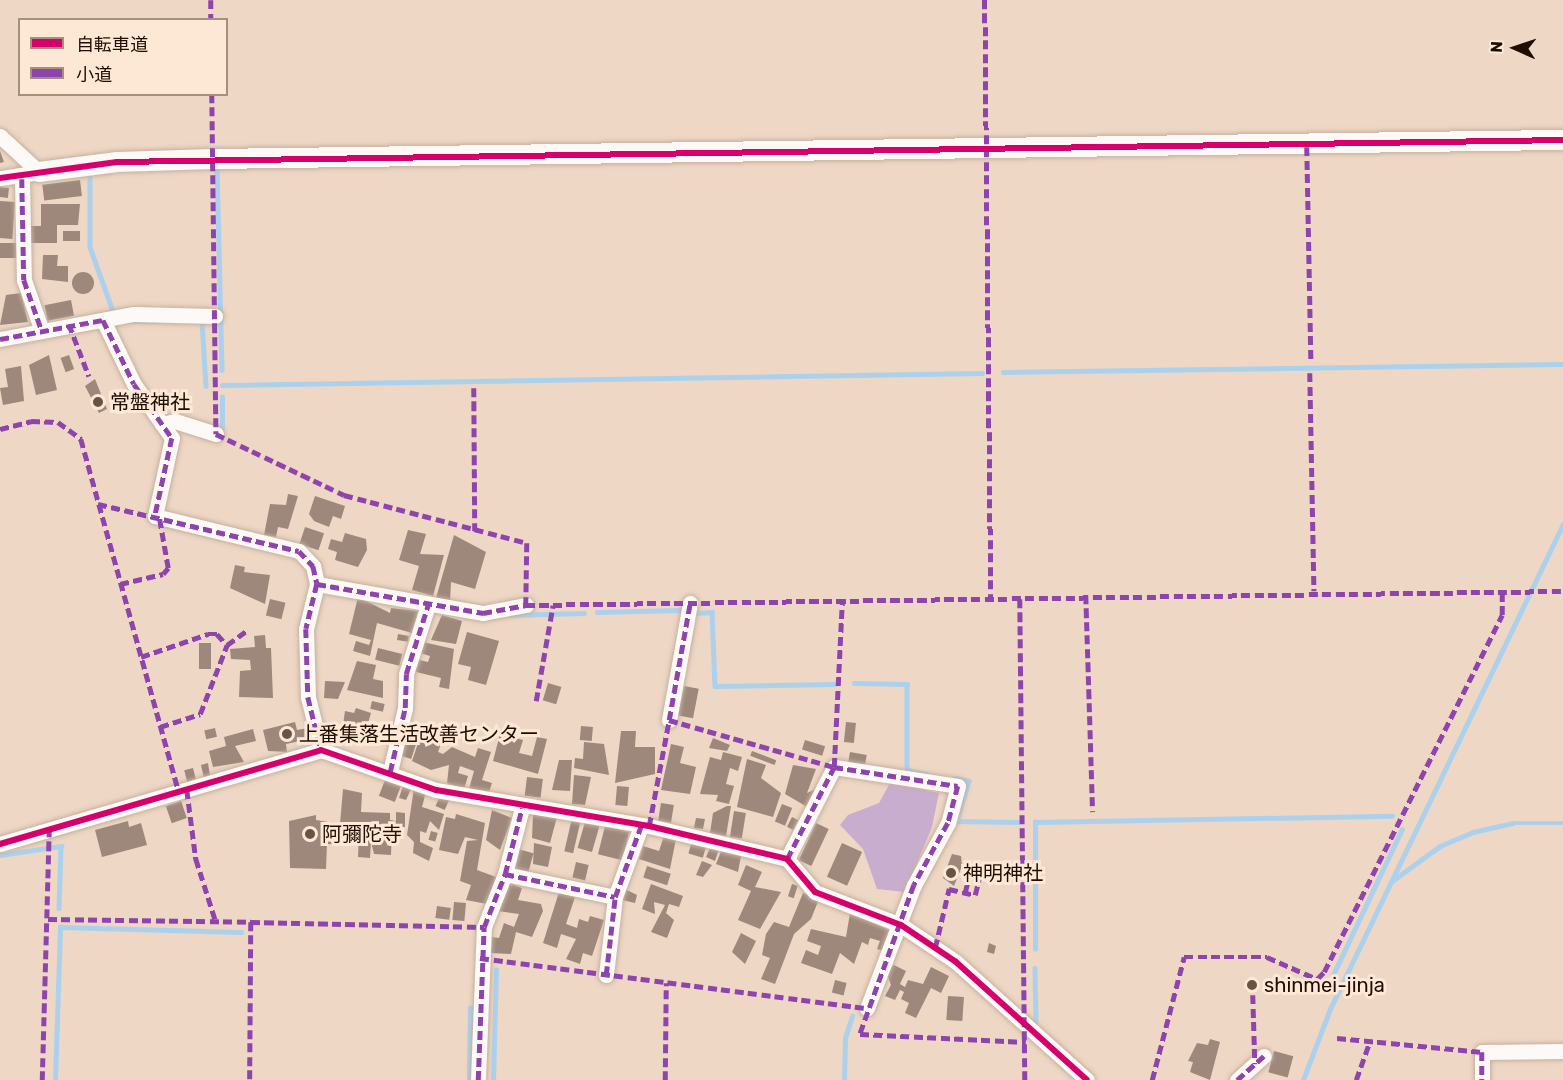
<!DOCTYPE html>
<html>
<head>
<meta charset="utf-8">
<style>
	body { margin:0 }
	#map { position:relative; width:1563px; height:1080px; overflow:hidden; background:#eed7c4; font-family:Rubik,"Noto Sans JP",sans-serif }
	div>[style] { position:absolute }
	.forest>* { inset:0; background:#c9adcf }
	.stream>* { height:4.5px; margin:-2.25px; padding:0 2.25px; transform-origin:2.25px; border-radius:2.25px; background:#acd1ed }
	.building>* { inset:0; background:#9d887b; transform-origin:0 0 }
	.round { border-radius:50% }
	.roads { filter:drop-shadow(0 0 2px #c5b1a0) drop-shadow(0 0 2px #c5b1a0) }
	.minor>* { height:15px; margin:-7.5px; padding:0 7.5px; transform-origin:7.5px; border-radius:7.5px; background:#fcf9f6 }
	.tertiary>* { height:20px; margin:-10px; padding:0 10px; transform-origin:10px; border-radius:10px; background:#fcf9f6 }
	.quiet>* { height:4.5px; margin-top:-2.25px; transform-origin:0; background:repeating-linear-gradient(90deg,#8e44ad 0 9px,transparent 0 13.5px) }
	.cycleway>* { height:6px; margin:-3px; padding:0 3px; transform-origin:3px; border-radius:3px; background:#d6006c }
	.dots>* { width:16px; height:16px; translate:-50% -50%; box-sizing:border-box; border:3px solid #fde8d6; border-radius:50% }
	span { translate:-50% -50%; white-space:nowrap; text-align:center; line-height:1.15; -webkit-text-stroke:6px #fde8d6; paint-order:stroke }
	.poi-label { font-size:20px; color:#1e0d00 }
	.left { translate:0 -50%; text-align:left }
	.legend { position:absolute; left:18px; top:18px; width:210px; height:78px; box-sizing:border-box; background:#fde8d6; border:2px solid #a49080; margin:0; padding:8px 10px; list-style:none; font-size:18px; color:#1e0d00 }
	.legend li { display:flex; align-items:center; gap:12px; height:30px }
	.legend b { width:30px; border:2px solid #a49080 }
	.north { position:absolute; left:1485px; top:18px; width:60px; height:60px; -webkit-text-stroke:4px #fde8d6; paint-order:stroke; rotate:273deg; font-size:16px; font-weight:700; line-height:24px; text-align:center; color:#1e0d00 }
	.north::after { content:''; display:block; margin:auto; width:21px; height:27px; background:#1e0d00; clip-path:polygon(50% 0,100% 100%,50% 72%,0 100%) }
</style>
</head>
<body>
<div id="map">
	<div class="forest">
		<i style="clip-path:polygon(890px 783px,939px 793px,932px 827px,905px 892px,877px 889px,863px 849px,840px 825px,848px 815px,879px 803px)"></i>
	</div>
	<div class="stream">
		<i style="left:217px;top:165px;width:205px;rotate:88.6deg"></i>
		<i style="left:90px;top:177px;width:70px;rotate:90deg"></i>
		<i style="left:90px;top:247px;width:71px;rotate:70.3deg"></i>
		<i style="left:202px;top:321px;width:65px;rotate:86.5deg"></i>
		<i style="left:124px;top:322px;width:34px"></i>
		<i style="left:1003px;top:372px;width:560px;rotate:-0.82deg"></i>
		<i style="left:222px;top:385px;width:760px;rotate:-0.9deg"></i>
		<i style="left:222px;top:428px;width:31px;rotate:-90deg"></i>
		<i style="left:597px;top:612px;width:84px;rotate:-1.4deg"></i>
		<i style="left:695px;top:613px;width:17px;rotate:-3deg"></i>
		<i style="left:712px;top:612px;width:74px;rotate:87.7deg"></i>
		<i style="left:715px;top:686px;width:120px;rotate:-1deg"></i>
		<i style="left:509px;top:615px;width:75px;rotate:-1.5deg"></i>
		<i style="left:854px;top:683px;width:53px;rotate:1.1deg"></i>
		<i style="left:907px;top:684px;width:86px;rotate:90deg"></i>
		<i style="left:907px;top:770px;width:20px;rotate:11deg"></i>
		<i style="left:956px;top:778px;width:13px;rotate:13deg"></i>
		<i style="left:969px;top:781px;width:42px;rotate:106.7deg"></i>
		<i style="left:957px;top:821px;width:61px;rotate:0.9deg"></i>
		<i style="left:0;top:855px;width:62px;rotate:-8.4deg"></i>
		<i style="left:61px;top:846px;width:62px;rotate:91.8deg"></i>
		<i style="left:1392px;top:881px;width:59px;rotate:-36.1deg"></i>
		<i style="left:1440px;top:846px;width:36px;rotate:-23deg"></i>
		<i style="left:1473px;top:832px;width:41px;rotate:-12.7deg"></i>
		<i style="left:1513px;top:823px;width:50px"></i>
		<i style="left:1035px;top:949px;width:127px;rotate:-90deg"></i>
		<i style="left:1035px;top:822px;width:357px;rotate:-1deg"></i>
		<i style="left:1035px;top:968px;width:54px;rotate:88.9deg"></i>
		<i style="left:1333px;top:975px;width:161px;rotate:-64.7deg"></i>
		<i style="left:55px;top:1080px;width:153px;rotate:-88.1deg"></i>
		<i style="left:60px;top:927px;width:181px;rotate:1.6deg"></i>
		<i style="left:469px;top:1080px;width:72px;rotate:-89.2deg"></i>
		<i style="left:493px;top:1080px;width:110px;rotate:-88.4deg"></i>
		<i style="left:844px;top:1080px;width:42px;rotate:-88.6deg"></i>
		<i style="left:845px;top:1038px;width:23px;rotate:-72deg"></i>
		<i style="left:1303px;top:1080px;width:76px;rotate:-69.2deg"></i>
		<i style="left:1330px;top:1009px;width:538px;rotate:-64.34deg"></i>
	</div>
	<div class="building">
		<i style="clip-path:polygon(0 151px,4px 162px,0 163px)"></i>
		<i style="left:80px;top:180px;width:16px;height:38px;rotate:83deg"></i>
		<i style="left:0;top:187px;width:9px;height:10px;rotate:6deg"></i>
		<i style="left:0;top:201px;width:15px;height:37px;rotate:4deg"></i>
		<i style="clip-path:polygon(41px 204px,80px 204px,78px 225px,57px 225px,57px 243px,28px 243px,30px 226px,41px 226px)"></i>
		<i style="left:63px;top:231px;width:17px;height:10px"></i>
		<i style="left:0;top:243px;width:17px;height:15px"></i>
		<i style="clip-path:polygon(43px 255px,58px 255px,57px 266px,68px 266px,68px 282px,42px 279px)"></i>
		<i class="round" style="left:72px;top:272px;width:22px;height:22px"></i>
		<i style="clip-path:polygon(21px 293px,28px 322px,0 325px,6px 295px)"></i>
		<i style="left:71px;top:300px;width:16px;height:27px;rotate:79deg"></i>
		<i style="clip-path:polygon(49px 355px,57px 390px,36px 395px,29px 365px)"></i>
		<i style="left:69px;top:355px;width:15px;height:9px;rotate:70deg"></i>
		<i style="clip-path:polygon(21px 366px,24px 401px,3px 405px,0 388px,8px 387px,5px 369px)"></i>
		<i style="clip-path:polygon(95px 379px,107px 409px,99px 413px,85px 386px)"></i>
		<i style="clip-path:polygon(288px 494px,298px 496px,288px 529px,278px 527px,276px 537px,264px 535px,270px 504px,286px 505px)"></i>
		<i style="clip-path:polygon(315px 496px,345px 506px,341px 519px,333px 516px,329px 527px,314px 521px,309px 514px)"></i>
		<i style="left:305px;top:527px;width:20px;height:18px;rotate:18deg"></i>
		<i style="clip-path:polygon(408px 530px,426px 534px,420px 554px,444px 555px,433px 596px,412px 590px,419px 566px,399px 560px)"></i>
		<i style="clip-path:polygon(345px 533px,366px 539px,367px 550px,358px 567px,335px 560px,337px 552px,328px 549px,331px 539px,342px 542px)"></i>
		<i style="clip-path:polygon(454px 535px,486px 552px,475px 589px,451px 582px,450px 602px,436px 598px)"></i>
		<i style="clip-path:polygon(235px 565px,245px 567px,244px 572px,270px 575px,265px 604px,230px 588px)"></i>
		<i style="clip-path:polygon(358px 597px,390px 613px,391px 608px,418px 611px,412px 633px,377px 623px,370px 656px,353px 651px,356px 641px,369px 645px,371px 640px,349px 634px)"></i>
		<i style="left:270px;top:599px;width:16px;height:17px;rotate:14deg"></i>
		<i style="clip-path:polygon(442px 615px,462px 621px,456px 644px,431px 640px)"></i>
		<i style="clip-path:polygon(467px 632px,499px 641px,486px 685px,468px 680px,471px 667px,458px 664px)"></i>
		<i style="left:398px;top:634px;width:11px;height:6px;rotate:10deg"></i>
		<i style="clip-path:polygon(265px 635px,266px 648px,271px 648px,273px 698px,239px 697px,240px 671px,251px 670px,250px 660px,231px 659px,230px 649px,255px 647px,254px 636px)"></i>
		<i style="clip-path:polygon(423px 642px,454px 649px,449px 689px,439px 687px,441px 678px,412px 671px,415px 659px,428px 662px,430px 656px,420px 653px)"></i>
		<i style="left:199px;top:643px;width:12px;height:26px"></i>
		<i style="left:378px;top:648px;width:25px;height:12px;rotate:14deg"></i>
		<i style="clip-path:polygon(357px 661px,376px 665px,373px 679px,383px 681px,383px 698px,347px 690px)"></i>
		<i style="clip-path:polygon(325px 681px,345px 682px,338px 699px,324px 698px)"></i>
		<i style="left:548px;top:683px;width:14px;height:18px;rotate:17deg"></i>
		<i style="left:684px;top:686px;width:15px;height:30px;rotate:11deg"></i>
		<i style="left:372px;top:701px;width:13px;height:8px;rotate:13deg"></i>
		<i style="clip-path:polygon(356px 708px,371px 713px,362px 744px,342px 732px,345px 711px,354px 713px)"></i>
		<i style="clip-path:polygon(295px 722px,297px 730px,308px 728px,310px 739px,286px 744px,287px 752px,268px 751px,263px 730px)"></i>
		<i style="left:846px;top:722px;width:10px;height:20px;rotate:6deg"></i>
		<i style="left:581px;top:726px;width:12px;height:14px;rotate:5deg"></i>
		<i style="left:215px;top:728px;width:9px;height:11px;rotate:77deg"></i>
		<i style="clip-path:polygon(253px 729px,256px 741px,235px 746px,244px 762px,213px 767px,209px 751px,226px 746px,224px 737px)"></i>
		<i style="clip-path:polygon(621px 731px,636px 731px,635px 747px,655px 747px,655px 774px,615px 783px)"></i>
		<i style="clip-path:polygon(500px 734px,523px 740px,519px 753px,532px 756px,537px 737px,547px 739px,538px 774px,493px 761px)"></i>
		<i style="left:405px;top:736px;width:13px;height:20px;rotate:18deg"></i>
		<i style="clip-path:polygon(420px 737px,441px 744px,438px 752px,443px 754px,452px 747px,475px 757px,478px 748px,491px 752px,482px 780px,492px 783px,488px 795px,469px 789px,474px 771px,460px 766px,458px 773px,468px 776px,464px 789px,447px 783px,449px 765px,431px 770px,412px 761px)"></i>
		<i style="clip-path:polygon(713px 738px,730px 745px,727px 751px,709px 748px)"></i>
		<i style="left:805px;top:740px;width:21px;height:10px;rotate:17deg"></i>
		<i style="clip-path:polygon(584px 742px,604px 744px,609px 775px,574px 768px,575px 758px,583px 759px)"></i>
		<i style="clip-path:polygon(671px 744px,684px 747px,680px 763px,696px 767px,690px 794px,661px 790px)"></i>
		<i style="left:752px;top:751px;width:26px;height:5px;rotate:21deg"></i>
		<i style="clip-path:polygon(723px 752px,742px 757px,738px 771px,730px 768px,726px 784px,734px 786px,729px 804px,716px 801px,718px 795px,700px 794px,710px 757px,721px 760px)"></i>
		<i style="left:850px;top:752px;width:17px;height:12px;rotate:10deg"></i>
		<i style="clip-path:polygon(747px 759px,766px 765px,761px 778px,781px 793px,773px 817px,737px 807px)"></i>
		<i style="clip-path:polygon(559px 760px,572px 760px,570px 791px,552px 790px)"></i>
		<i style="clip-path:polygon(208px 763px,210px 776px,204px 778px,201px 765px)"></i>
		<i style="clip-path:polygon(793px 765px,816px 769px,807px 793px,816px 789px,809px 808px,785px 794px)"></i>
		<i style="left:193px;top:768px;width:12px;height:9px;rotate:76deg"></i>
		<i style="clip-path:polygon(574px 775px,591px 777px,585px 805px,572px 804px)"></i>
		<i style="left:527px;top:777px;width:16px;height:19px;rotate:7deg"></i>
		<i style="left:385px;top:780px;width:17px;height:17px;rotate:21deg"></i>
		<i style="clip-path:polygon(403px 786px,411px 789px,406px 800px,399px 798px)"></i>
		<i style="left:617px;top:786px;width:12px;height:19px;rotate:5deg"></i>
		<i style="clip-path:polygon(414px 788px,426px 792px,422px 807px,444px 814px,439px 830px,430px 821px,426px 833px,420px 831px,420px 842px,433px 848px,429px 861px,413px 853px,414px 842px,407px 835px)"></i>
		<i style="clip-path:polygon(343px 789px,362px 793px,361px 812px,390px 813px,390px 820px,396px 821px,396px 812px,405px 813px,405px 827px,392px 827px,391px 855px,374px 854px,371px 842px,370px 858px,358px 857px,359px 835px,353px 835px,353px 845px,327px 844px,326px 869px,290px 868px,289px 821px,316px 815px,316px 820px,340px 824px)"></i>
		<i style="left:440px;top:796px;width:10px;height:11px;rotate:24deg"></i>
		<i style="left:181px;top:801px;width:18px;height:16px;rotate:71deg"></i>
		<i style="left:661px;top:803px;width:13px;height:18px;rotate:9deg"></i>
		<i style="left:782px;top:804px;width:11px;height:19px;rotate:22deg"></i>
		<i style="clip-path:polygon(727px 806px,731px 806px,726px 836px,710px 833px,713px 813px)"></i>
		<i style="clip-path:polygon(492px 810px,512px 818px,500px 850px,486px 840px)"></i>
		<i style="left:734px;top:811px;width:12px;height:26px;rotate:9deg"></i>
		<i style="clip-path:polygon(456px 814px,485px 823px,477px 870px,496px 877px,487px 904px,466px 900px,471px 885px,460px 881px,467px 841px,478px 840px,465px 837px,458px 854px,439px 850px,446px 817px,455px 819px)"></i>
		<i style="clip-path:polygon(533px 814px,557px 817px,550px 843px,532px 838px)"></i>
		<i style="left:792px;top:817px;width:7px;height:11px;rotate:27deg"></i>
		<i style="left:572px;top:818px;width:9px;height:34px;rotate:13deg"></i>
		<i style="clip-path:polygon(696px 818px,705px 819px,703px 829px,694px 828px)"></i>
		<i style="clip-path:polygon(128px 821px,129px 827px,141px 823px,147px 845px,102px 857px,95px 830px)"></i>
		<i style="left:585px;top:822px;width:15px;height:27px;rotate:16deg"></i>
		<i style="left:816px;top:823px;width:14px;height:41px;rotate:25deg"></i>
		<i style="left:605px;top:826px;width:25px;height:29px;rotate:14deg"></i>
		<i style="left:431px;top:831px;width:7px;height:9px;rotate:16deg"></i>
		<i style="clip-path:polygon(664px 836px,676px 839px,670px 869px,639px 859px,643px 846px,659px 851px)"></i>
		<i style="left:692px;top:841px;width:15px;height:13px;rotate:16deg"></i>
		<i style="clip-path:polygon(534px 843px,552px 847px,548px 867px,533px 864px)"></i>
		<i style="left:842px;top:843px;width:22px;height:37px;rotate:24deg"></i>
		<i style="clip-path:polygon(711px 846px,719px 849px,715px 861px,706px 857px)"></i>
		<i style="left:518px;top:849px;width:16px;height:22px;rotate:15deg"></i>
		<i style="clip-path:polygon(722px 849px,741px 856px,738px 872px,716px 864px)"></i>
		<i style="clip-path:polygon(952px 854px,961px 856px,962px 866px,954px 886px,943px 878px)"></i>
		<i style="clip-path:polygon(702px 861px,712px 865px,703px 877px,696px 875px)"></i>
		<i style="left:576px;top:862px;width:13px;height:16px;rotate:13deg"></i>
		<i style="clip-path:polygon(746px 865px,762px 872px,755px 887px,781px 892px,760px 929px,738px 920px,751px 891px,738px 885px)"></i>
		<i style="left:647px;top:866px;width:25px;height:12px;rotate:18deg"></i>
		<i style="clip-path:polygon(509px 883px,522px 888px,518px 900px,541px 904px,543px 911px,532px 937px,516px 932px,511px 954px,491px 953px,492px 937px,499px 938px,504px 923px,514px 927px,519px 914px,498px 911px)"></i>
		<i style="clip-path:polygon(651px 884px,683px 896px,679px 907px,669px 904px,666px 913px,674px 920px,667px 938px,651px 932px,665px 905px,654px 902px,655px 914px,642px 909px)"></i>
		<i style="left:792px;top:884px;width:6px;height:13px;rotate:18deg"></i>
		<i style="clip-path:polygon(625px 889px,637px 895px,635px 903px,622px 900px)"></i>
		<i style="clip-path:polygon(559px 892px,575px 897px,566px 924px,577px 928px,579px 919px,588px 922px,590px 916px,604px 920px,592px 956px,583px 953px,580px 964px,566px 959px,576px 939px,561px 934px,557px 948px,543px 943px)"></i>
		<i style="clip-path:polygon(803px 893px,819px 899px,811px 919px,794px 934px,775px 984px,761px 979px,770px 958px,762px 955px,766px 934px,774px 922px,789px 927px)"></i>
		<i style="left:454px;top:902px;width:12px;height:18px;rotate:5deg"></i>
		<i style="left:437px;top:906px;width:14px;height:12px;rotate:8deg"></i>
		<i style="clip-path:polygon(850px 913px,892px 931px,884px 951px,877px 949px,880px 941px,870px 938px,868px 945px,862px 942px,854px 964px,840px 953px,832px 974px,801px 963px,806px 950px,818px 955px,821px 946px,807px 941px,811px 929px,846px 937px)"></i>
		<i style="clip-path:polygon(741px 933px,756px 941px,745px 964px,732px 952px)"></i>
		<i style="clip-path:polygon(989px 943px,996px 946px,994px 954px,987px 952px)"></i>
		<i style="clip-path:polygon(894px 965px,906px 971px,900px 984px,905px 987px,908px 980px,923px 984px,931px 967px,949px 976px,941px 993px,931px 988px,916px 1018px,905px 1013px,909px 1003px,901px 999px,904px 992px,900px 990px,895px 1000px,885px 996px,891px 985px,886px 972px)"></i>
		<i style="left:1258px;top:979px;width:12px;height:12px;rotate:90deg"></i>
		<i style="left:835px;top:980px;width:12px;height:13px;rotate:14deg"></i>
		<i style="left:948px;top:996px;width:16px;height:24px;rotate:4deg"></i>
		<i style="clip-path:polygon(1210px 1039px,1220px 1042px,1210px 1080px,1190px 1072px,1193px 1062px,1188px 1061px,1197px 1043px,1208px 1045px)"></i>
		<i style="left:1274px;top:1051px;width:20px;height:22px;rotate:15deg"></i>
	</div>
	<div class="roads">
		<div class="minor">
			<i style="left:0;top:136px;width:53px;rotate:42.7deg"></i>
			<i style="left:39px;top:172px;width:39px;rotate:171deg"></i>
			<i style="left:22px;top:179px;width:101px;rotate:88.9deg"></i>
			<i style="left:24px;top:280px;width:54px;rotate:70.6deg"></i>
			<i style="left:103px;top:320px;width:71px;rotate:64.2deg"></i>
			<i style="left:134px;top:384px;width:66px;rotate:54.9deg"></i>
			<i style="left:172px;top:438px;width:80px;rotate:102.3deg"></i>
			<i style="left:155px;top:516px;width:148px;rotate:13.7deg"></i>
			<i style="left:299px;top:551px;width:21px;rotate:47deg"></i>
			<i style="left:313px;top:566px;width:18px;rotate:77deg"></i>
			<i style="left:317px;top:584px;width:46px;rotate:103.7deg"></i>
			<i style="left:306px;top:629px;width:68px;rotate:88.3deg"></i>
			<i style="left:308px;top:697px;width:55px;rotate:76.2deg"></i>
			<i style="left:0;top:339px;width:136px;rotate:-10.6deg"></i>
			<i style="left:134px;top:314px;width:81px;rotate:1.4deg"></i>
			<i style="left:162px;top:424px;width:13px;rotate:-13deg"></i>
			<i style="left:175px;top:421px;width:43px;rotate:17.6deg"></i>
			<i style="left:317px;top:584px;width:169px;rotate:9.9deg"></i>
			<i style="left:483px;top:613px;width:44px;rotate:-10.5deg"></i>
			<i style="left:669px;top:720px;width:119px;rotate:-79.8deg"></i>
			<i style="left:390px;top:772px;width:66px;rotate:-76.8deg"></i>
			<i style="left:405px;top:708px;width:34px;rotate:-88deg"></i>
			<i style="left:406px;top:674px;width:72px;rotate:-72.3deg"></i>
			<i style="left:0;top:844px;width:334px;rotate:-16.3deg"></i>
			<i style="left:321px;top:750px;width:122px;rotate:19.2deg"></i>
			<i style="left:436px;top:790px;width:216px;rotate:9.6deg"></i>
			<i style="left:649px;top:826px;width:142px;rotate:13.4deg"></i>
			<i style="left:787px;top:859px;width:43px;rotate:49.7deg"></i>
			<i style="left:815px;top:892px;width:92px;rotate:21deg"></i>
			<i style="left:901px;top:925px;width:66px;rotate:33.9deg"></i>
			<i style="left:956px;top:962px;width:176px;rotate:42deg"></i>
			<i style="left:787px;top:859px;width:103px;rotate:-62.9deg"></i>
			<i style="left:834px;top:767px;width:125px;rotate:8.7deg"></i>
			<i style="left:958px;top:786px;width:38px;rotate:105deg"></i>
			<i style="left:948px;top:823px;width:71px;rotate:118.7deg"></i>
			<i style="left:914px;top:885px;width:132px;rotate:110.9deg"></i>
			<i style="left:505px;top:874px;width:112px;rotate:11.8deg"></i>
			<i style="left:615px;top:897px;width:76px;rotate:-69.9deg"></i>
			<i style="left:606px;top:975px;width:79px;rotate:-83.4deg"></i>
			<i style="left:478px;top:1080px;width:153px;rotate:-87.8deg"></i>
			<i style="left:484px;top:927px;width:57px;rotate:-68.4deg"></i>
			<i style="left:505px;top:874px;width:68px;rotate:-75.6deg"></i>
			<i style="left:1237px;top:1080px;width:36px;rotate:-42deg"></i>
			<i style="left:1482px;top:1080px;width:28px;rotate:-90deg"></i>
			<i style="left:1482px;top:1052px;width:81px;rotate:-0.7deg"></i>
		</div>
		<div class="tertiary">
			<i style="left:39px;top:172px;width:79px;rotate:-7.3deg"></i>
			<i style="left:117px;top:162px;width:96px;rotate:-1.8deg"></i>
			<i style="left:213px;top:159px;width:1350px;rotate:-0.81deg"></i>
		</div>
	</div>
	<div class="quiet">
		<i style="left:211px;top:0;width:20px;rotate:90deg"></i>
		<i style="left:985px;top:0;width:599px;rotate:89.43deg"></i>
		<i style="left:212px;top:94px;width:340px;rotate:89.3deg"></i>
		<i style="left:216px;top:434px;width:142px;rotate:25.5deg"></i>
		<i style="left:344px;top:495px;width:189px;rotate:14.7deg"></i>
		<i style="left:527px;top:543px;width:62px;rotate:90.9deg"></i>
		<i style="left:1307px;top:147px;width:214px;rotate:88.9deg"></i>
		<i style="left:22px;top:179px;width:101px;rotate:88.9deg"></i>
		<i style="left:24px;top:280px;width:54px;rotate:70.6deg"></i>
		<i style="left:69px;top:324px;width:56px;rotate:69deg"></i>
		<i style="left:0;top:339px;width:105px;rotate:-10.5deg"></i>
		<i style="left:103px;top:320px;width:71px;rotate:64.2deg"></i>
		<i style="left:134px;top:384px;width:66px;rotate:54.9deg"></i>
		<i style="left:172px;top:438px;width:80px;rotate:102.3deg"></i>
		<i style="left:1310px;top:373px;width:218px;rotate:88.9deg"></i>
		<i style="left:474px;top:388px;width:143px;rotate:89.6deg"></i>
		<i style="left:0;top:429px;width:32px;rotate:-14deg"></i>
		<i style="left:31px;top:421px;width:27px;rotate:2deg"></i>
		<i style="left:58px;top:422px;width:29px;rotate:36deg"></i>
		<i style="left:81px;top:439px;width:366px;rotate:74.5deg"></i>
		<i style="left:98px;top:504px;width:206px;rotate:13.2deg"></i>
		<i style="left:299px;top:551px;width:21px;rotate:47deg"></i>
		<i style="left:313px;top:566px;width:18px;rotate:77deg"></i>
		<i style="left:317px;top:584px;width:46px;rotate:103.7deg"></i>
		<i style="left:306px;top:629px;width:68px;rotate:88.3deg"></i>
		<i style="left:308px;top:697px;width:55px;rotate:76.2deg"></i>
		<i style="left:120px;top:584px;width:44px;rotate:-13.1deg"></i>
		<i style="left:163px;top:574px;width:8px;rotate:-50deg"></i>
		<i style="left:168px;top:568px;width:52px;rotate:-100deg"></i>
		<i style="left:317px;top:584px;width:169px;rotate:9.9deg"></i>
		<i style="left:483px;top:613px;width:44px;rotate:-10.5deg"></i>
		<i style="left:526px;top:605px;width:1037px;rotate:-0.77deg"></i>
		<i style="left:1086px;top:595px;width:217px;rotate:88.2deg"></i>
		<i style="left:1020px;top:599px;width:481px;rotate:89.4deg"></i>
		<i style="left:141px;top:657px;width:71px;rotate:-18.9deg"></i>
		<i style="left:208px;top:634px;width:9px"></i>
		<i style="left:217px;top:634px;width:15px;rotate:48deg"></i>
		<i style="left:536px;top:701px;width:97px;rotate:-80deg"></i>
		<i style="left:669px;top:720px;width:119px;rotate:-79.8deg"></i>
		<i style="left:160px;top:727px;width:42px;rotate:-18deg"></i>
		<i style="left:200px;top:714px;width:74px;rotate:-68.6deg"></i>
		<i style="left:227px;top:645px;width:24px;rotate:-36deg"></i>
		<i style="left:390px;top:772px;width:66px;rotate:-76.8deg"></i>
		<i style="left:405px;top:708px;width:34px;rotate:-88deg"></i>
		<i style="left:406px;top:674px;width:72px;rotate:-72.3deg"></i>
		<i style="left:187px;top:790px;width:70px;rotate:82.6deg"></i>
		<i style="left:196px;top:859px;width:66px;rotate:72.4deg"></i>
		<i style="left:649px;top:826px;width:108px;rotate:-79.3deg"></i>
		<i style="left:669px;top:720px;width:172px;rotate:15.9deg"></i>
		<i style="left:834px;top:767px;width:166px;rotate:-87.2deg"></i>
		<i style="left:787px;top:859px;width:103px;rotate:-62.9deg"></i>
		<i style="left:834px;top:767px;width:125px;rotate:8.7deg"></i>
		<i style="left:958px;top:786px;width:38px;rotate:105deg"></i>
		<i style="left:948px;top:823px;width:71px;rotate:118.7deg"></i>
		<i style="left:914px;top:885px;width:158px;rotate:109.9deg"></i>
		<i style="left:860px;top:1034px;width:166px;rotate:2.8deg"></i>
		<i style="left:505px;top:874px;width:112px;rotate:11.8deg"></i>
		<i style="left:615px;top:897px;width:76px;rotate:-69.9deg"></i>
		<i style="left:965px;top:893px;width:23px;rotate:-77deg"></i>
		<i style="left:48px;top:919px;width:203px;rotate:0.8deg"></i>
		<i style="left:251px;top:922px;width:158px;rotate:90.4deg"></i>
		<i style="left:251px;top:922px;width:233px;rotate:1.2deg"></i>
		<i style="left:935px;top:948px;width:61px;rotate:-76.7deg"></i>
		<i style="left:949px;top:889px;width:27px;rotate:13deg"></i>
		<i style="left:975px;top:895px;width:25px;rotate:-76deg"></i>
		<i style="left:480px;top:958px;width:390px;rotate:7.4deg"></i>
		<i style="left:606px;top:975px;width:79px;rotate:-83.4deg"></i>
		<i style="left:1253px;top:995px;width:69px;rotate:88.3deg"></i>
		<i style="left:1337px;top:1038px;width:146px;rotate:5.5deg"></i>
		<i style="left:1482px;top:1052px;width:28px;rotate:90deg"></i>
		<i style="left:42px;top:1080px;width:249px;rotate:-88.4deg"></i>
		<i style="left:478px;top:1080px;width:153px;rotate:-87.8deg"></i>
		<i style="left:484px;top:927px;width:57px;rotate:-68.4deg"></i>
		<i style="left:505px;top:874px;width:68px;rotate:-75.6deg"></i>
		<i style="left:665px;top:1080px;width:97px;rotate:-89.4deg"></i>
		<i style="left:1152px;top:1080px;width:127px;rotate:-75.4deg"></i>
		<i style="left:1184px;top:957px;width:83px"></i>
		<i style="left:1267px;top:957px;width:55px;rotate:23.7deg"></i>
		<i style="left:1317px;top:979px;width:10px;rotate:-45deg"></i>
		<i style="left:1324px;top:972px;width:399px;rotate:-63.5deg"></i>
		<i style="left:1502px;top:615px;width:23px;rotate:-90deg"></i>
		<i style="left:1237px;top:1080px;width:36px;rotate:-42deg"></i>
		<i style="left:1356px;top:1080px;width:41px;rotate:-70.3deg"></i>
	</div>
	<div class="cycleway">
		<i style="left:0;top:178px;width:118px;rotate:-7.8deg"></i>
		<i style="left:117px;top:162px;width:1446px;rotate:-0.87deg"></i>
		<i style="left:0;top:844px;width:334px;rotate:-16.3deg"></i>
		<i style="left:321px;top:750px;width:122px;rotate:19.2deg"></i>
		<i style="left:436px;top:790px;width:216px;rotate:9.6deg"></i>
		<i style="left:649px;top:826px;width:142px;rotate:13.4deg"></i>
		<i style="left:787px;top:859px;width:43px;rotate:49.7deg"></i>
		<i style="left:815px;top:892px;width:92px;rotate:21deg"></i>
		<i style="left:901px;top:925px;width:66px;rotate:33.9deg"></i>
		<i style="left:956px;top:962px;width:176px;rotate:42deg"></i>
	</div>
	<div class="dots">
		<i style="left:98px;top:402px;background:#675445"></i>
		<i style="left:287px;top:734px;background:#675445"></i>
		<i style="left:310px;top:834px;background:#675445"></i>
		<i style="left:951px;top:873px;background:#675445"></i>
		<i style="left:1252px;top:985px;background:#675445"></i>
	</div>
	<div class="poi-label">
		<span class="left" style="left:110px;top:402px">常盤神社</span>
		<span class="left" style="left:299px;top:734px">上番集落生活改善センター</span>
		<span class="left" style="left:322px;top:834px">阿彌陀寺</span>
		<span class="left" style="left:963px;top:873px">神明神社</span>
		<span class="left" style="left:1264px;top:985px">shinmei-jinja</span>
	</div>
	<ul class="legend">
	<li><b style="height:8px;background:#d6006c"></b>自転車道</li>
	<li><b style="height:8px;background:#8e44ad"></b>小道</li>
	</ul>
	<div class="north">N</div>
</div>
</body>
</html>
